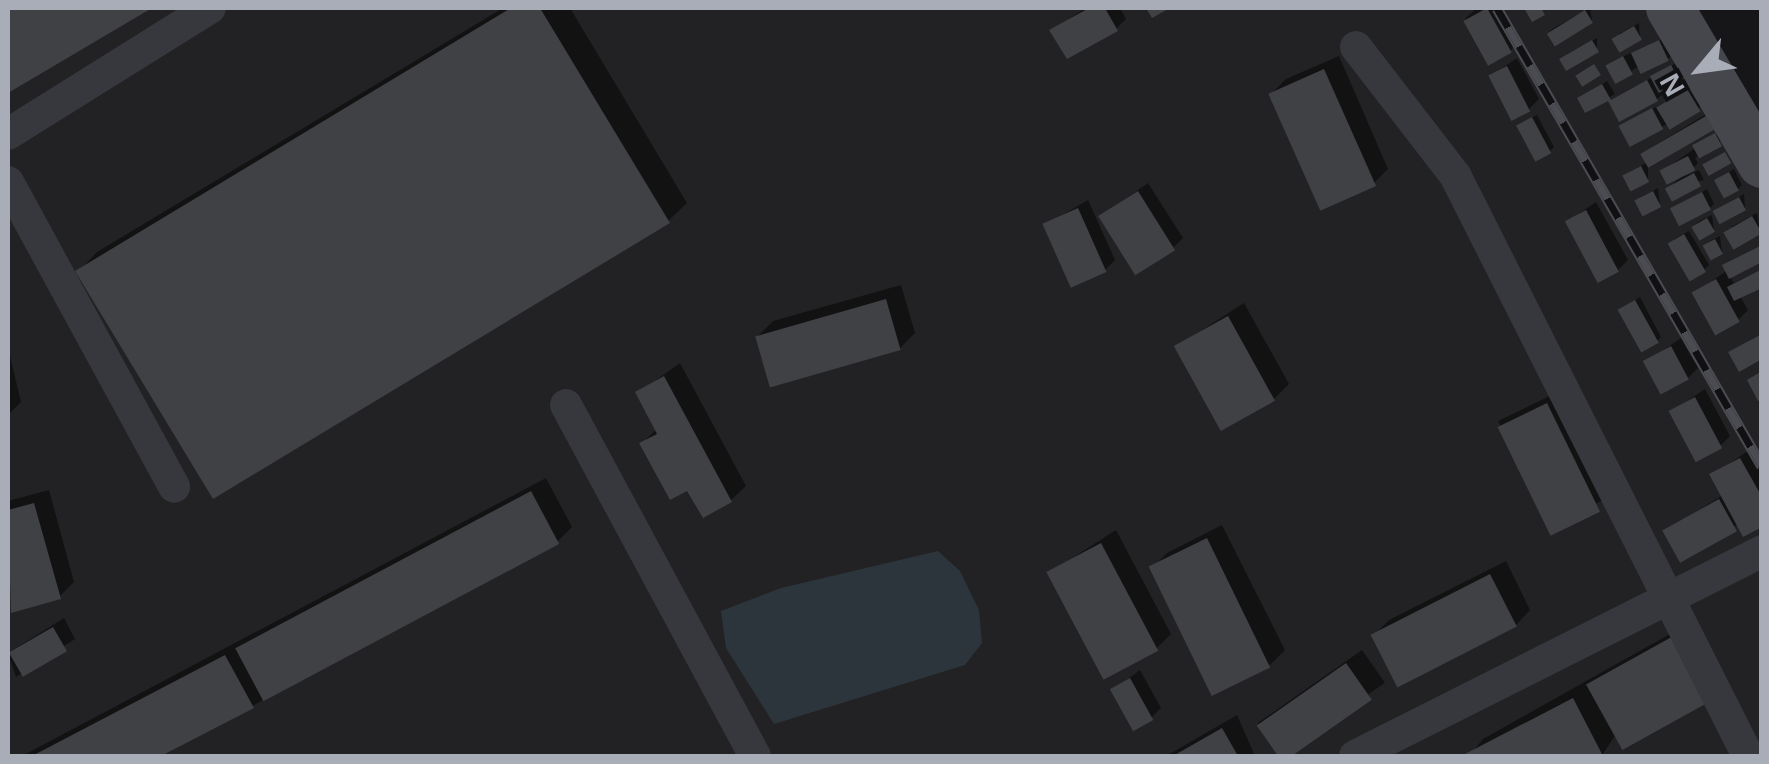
<!DOCTYPE html>
<html>
<head>
<meta charset="utf-8">
<style>
	body { margin:0 }
	#map { position:relative; width:1769px; height:764px; overflow:hidden; background:#161618; font-family:Arial,sans-serif }
	div>[style] { position:absolute }
	.built>* { inset:0; background:#222225 }
	.water>* { inset:0; background:#2c353c }
	.shadow>* { inset:0; background:#0007; transform-origin:0 0 }
	.building>* { inset:0; background:#404145; transform-origin:0 0 }
	.minor>* { height:32px; margin:-16px; padding:0 16px; transform-origin:16px; border-radius:16px; background:#37383d }
	.secondary>* { height:48px; margin:-24px; padding:0 24px; transform-origin:24px; border-radius:24px; background:#45474d }
	.rail>* { height:11px; margin-top:-5.5px; transform-origin:0; background:repeating-linear-gradient(90deg,#111113 0 22px,#4a4c52 0 44px); box-sizing:border-box; border-block:2px solid #4a4c52 }
	span { translate:-50% -50%; white-space:nowrap; text-align:center; line-height:1.15; -webkit-text-stroke:9px #111113; paint-order:stroke }
	.frame { position:absolute; inset:0; border:10px solid #a8adb8; pointer-events:none }
	.north { position:absolute; left:1649px; top:20px; width:100px; height:100px; -webkit-text-stroke:8px #111113; paint-order:stroke; rotate:241deg; font-size:28px; font-weight:700; line-height:40px; text-align:center; color:#a8adb8 }
	.north::after { content:''; display:block; margin:auto; width:35px; height:45px; background:#a8adb8; clip-path:polygon(50% 0,100% 100%,50% 72%,0 100%) }
</style>
</head>
<body>
<div id="map">
	<div class="built">
		<i style="clip-path:polygon(8px 8px,1681px 8px,1761px 152px,1761px 756px,8px 756px)"></i>
	</div>
	<div class="water">
		<i style="clip-path:polygon(938px 551px,960px 571px,979px 610px,982px 643px,965px 665px,774px 724px,726px 648px,721px 611px,781px 588px)"></i>
	</div>
	<div class="shadow">
		<i style="clip-path:polygon(8px 8px,148px 8px,8px 90px)"></i>
		<i style="clip-path:polygon(503px 8px,570px 8px,687px 203px,668px 221px,79px 271px,97px 252px)"></i>
		<i style="clip-path:polygon(1085px 8px,1120px 8px,1126px 19px,1116px 29px,1053px 30px)"></i>
		<i style="clip-path:polygon(1477px 8px,1502px 8px,1520px 41px,1510px 51px,1465px 19px)"></i>
		<i style="clip-path:polygon(1590px 8px,1592px 21px,1549px 32px,1554px 28px)"></i>
		<i style="clip-path:polygon(1639px 23px,1640px 38px,1619px 34px)"></i>
		<i style="clip-path:polygon(1597px 38px,1597px 50px,1567px 54px)"></i>
		<i style="clip-path:polygon(1664px 38px,1672px 55px,1668px 59px,1640px 65px,1616px 81px,1613px 61px)"></i>
		<i style="clip-path:polygon(1339px 56px,1388px 169px,1373px 184px,1271px 94px,1286px 79px)"></i>
		<i style="clip-path:polygon(1517px 58px,1539px 99px,1529px 109px,1491px 76px)"></i>
		<i style="clip-path:polygon(1676px 63px,1683px 76px,1657px 99px,1611px 102px)"></i>
		<i style="clip-path:polygon(1607px 81px,1615px 94px,1586px 110px,1580px 98px)"></i>
		<i style="clip-path:polygon(1692px 87px,1703px 105px,1698px 109px,1661px 127px,1622px 126px)"></i>
		<i style="clip-path:polygon(1716px 108px,1723px 118px,1648px 167px,1648px 180px,1629px 172px,1648px 162px,1644px 155px,1654px 146px)"></i>
		<i style="clip-path:polygon(1537px 115px,1554px 147px,1550px 151px,1523px 122px)"></i>
		<i style="clip-path:polygon(1720px 131px,1724px 139px,1695px 158px,1698px 163px,1685px 176px,1699px 170px,1704px 180px,1668px 189px,1682px 176px,1668px 167px)"></i>
		<i style="clip-path:polygon(1734px 169px,1742px 185px,1738px 189px,1722px 176px)"></i>
		<i style="clip-path:polygon(1148px 183px,1183px 238px,1173px 248px,1101px 216px)"></i>
		<i style="clip-path:polygon(1658px 188px,1660px 205px,1637px 202px,1641px 197px)"></i>
		<i style="clip-path:polygon(1707px 189px,1714px 204px,1710px 208px,1674px 209px)"></i>
		<i style="clip-path:polygon(1744px 194px,1745px 208px,1716px 211px,1720px 207px)"></i>
		<i style="clip-path:polygon(1088px 200px,1115px 260px,1105px 270px,1045px 225px)"></i>
		<i style="clip-path:polygon(1596px 202px,1628px 260px,1618px 270px,1568px 221px)"></i>
		<i style="clip-path:polygon(1757px 213px,1760px 231px,1731px 227px)"></i>
		<i style="clip-path:polygon(1712px 215px,1714px 230px,1694px 227px,1698px 222px)"></i>
		<i style="clip-path:polygon(1689px 231px,1709px 265px,1704px 270px,1674px 239px)"></i>
		<i style="clip-path:polygon(1720px 236px,1722px 252px,1705px 246px,1710px 241px)"></i>
		<i style="clip-path:polygon(1762px 245px,1762px 260px,1730px 276px,1734px 283px,1762px 269px,1740px 296px,1748px 310px,1738px 320px,1694px 293px,1728px 270px,1730px 261px)"></i>
		<i style="clip-path:polygon(901px 285px,915px 333px,900px 348px,758px 336px,773px 321px)"></i>
		<i style="clip-path:polygon(1640px 297px,1661px 337px,1657px 341px,1620px 310px)"></i>
		<i style="clip-path:polygon(1244px 303px,1289px 384px,1274px 399px,1177px 346px)"></i>
		<i style="clip-path:polygon(1681px 338px,1698px 368px,1688px 378px,1647px 361px)"></i>
		<i style="clip-path:polygon(8px 348px,21px 402px,8px 415px)"></i>
		<i style="clip-path:polygon(680px 363px,746px 486px,731px 500px,688px 487px,642px 443px,657px 429px,638px 393px)"></i>
		<i style="clip-path:polygon(1705px 389px,1730px 436px,1720px 446px,1672px 411px)"></i>
		<i style="left:1562px;top:390px;width:117px;height:71px;rotate:64deg"></i>
		<i style="clip-path:polygon(1751px 449px,1762px 469px,1762px 524px,1665px 531px,1723px 495px,1712px 475px)"></i>
		<i style="clip-path:polygon(546px 478px,572px 527px,557px 542px,252px 706px,156px 756px,22px 756px)"></i>
		<i style="clip-path:polygon(49px 490px,74px 582px,59px 597px,13px 609px,8px 501px)"></i>
		<i style="clip-path:polygon(1222px 525px,1285px 650px,1270px 665px,1152px 568px,1167px 553px)"></i>
		<i style="clip-path:polygon(1116px 530px,1171px 634px,1156px 649px,1049px 573px)"></i>
		<i style="clip-path:polygon(1506px 561px,1530px 610px,1516px 625px,1374px 635px,1389px 620px)"></i>
		<i style="clip-path:polygon(64px 618px,75px 639px,16px 677px,8px 653px)"></i>
		<i style="clip-path:polygon(1693px 621px,1602px 755px,1469px 756px,1483px 739px)"></i>
		<i style="left:1362px;top:650px;width:40px;height:127px;rotate:55deg"></i>
		<i style="clip-path:polygon(1140px 670px,1161px 708px,1151px 718px,1113px 690px)"></i>
		<i style="clip-path:polygon(1237px 715px,1255px 756px,1166px 756px)"></i>
	</div>
	<div class="building">
		<i style="clip-path:polygon(8px 8px,152px 8px,8px 93px)"></i>
		<i style="clip-path:polygon(511px 8px,540px 8px,670px 223px,213px 499px,75px 271px)"></i>
		<i style="clip-path:polygon(1089px 8px,1105px 8px,1118px 31px,1067px 59px,1049px 30px)"></i>
		<i style="clip-path:polygon(1146px 8px,1170px 8px,1152px 18px)"></i>
		<i style="left:1487px;top:8px;width:51px;height:27px;rotate:61deg"></i>
		<i style="clip-path:polygon(1524px 8px,1541px 8px,1545px 15px,1532px 22px)"></i>
		<i style="left:1585px;top:10px;width:15px;height:45px;rotate:58deg"></i>
		<i style="left:1634px;top:26px;width:16px;height:26px;rotate:60deg"></i>
		<i style="left:1592px;top:40px;width:14px;height:38px;rotate:60deg"></i>
		<i style="left:1659px;top:40px;width:23px;height:31px;rotate:65deg"></i>
		<i style="left:1623px;top:56px;width:21px;height:20px;rotate:62deg"></i>
		<i style="left:1594px;top:64px;width:13px;height:22px;rotate:58deg"></i>
		<i style="left:1671px;top:65px;width:19px;height:24px;rotate:62deg"></i>
		<i style="left:1507px;top:66px;width:51px;height:21px;rotate:63deg"></i>
		<i style="left:1324px;top:69px;width:128px;height:61px;rotate:66deg"></i>
		<i style="clip-path:polygon(1647px 80px,1658px 101px,1619px 122px,1608px 101px,1585px 113px,1577px 98px,1602px 84px,1611px 100px)"></i>
		<i style="left:1687px;top:89px;width:26px;height:36px;rotate:59deg"></i>
		<i style="left:1652px;top:108px;width:24px;height:38px;rotate:62deg"></i>
		<i style="left:1706px;top:116px;width:16px;height:76px;rotate:60deg"></i>
		<i style="left:1532px;top:117px;width:41px;height:18px;rotate:62deg"></i>
		<i style="left:1715px;top:133px;width:15px;height:26px;rotate:62deg"></i>
		<i style="left:1725px;top:152px;width:13px;height:26px;rotate:61deg"></i>
		<i style="left:1688px;top:156px;width:16px;height:32px;rotate:63deg"></i>
		<i style="left:1641px;top:166px;width:18px;height:21px;rotate:63deg"></i>
		<i style="left:1729px;top:172px;width:21px;height:17px;rotate:62deg"></i>
		<i style="left:1694px;top:173px;width:15px;height:33px;rotate:62deg"></i>
		<i style="left:1138px;top:191px;width:70px;height:47px;rotate:58deg"></i>
		<i style="left:1653px;top:191px;width:18px;height:21px;rotate:63deg"></i>
		<i style="left:1702px;top:192px;width:20px;height:36px;rotate:63deg"></i>
		<i style="left:1739px;top:197px;width:15px;height:30px;rotate:62deg"></i>
		<i style="left:1078px;top:208px;width:70px;height:39px;rotate:66deg"></i>
		<i style="left:1586px;top:210px;width:70px;height:24px;rotate:62deg"></i>
		<i style="left:1752px;top:216px;width:20px;height:33px;rotate:60deg"></i>
		<i style="left:1707px;top:218px;width:16px;height:18px;rotate:60deg"></i>
		<i style="left:1684px;top:234px;width:44px;height:19px;rotate:60deg"></i>
		<i style="left:1715px;top:239px;width:17px;height:14px;rotate:62deg"></i>
		<i style="clip-path:polygon(1762px 245px,1762px 262px,1729px 279px,1722px 265px)"></i>
		<i style="clip-path:polygon(1762px 269px,1762px 288px,1734px 301px,1727px 287px)"></i>
		<i style="left:1716px;top:279px;width:49px;height:28px;rotate:61deg"></i>
		<i style="left:886px;top:299px;width:53px;height:136px;rotate:74deg"></i>
		<i style="left:1635px;top:300px;width:49px;height:20px;rotate:61deg"></i>
		<i style="left:1228px;top:316px;width:97px;height:62px;rotate:61deg"></i>
		<i style="clip-path:polygon(1762px 334px,1762px 359px,1739px 372px,1728px 352px)"></i>
		<i style="left:1671px;top:346px;width:38px;height:32px;rotate:62deg"></i>
		<i style="clip-path:polygon(1762px 371px,1762px 399px,1758px 401px,1747px 380px)"></i>
		<i style="clip-path:polygon(664px 376px,732px 502px,703px 518px,687px 491px,670px 500px,639px 443px,657px 434px,635px 392px)"></i>
		<i style="left:1695px;top:397px;width:58px;height:30px;rotate:62deg"></i>
		<i style="left:1547px;top:403px;width:121px;height:55px;rotate:64deg"></i>
		<i style="clip-path:polygon(1740px 458px,1762px 497px,1762px 527px,1743px 537px,1709px 474px)"></i>
		<i style="left:531px;top:491px;width:60px;height:335px;rotate:62deg"></i>
		<i style="left:1719px;top:499px;width:37px;height:65px;rotate:61deg"></i>
		<i style="clip-path:polygon(34px 503px,61px 599px,11px 613px,8px 510px)"></i>
		<i style="left:1207px;top:538px;width:144px;height:65px;rotate:64deg"></i>
		<i style="left:1101px;top:543px;width:122px;height:62px;rotate:62deg"></i>
		<i style="left:1490px;top:574px;width:59px;height:134px;rotate:63deg"></i>
		<i style="left:53px;top:627px;width:28px;height:51px;rotate:60deg"></i>
		<i style="left:1677px;top:634px;width:75px;height:104px;rotate:61deg"></i>
		<i style="clip-path:polygon(225px 655px,254px 708px,161px 756px,32px 756px)"></i>
		<i style="left:1346px;top:663px;width:45px;height:109px;rotate:55deg"></i>
		<i style="left:1130px;top:678px;width:48px;height:23px;rotate:61deg"></i>
		<i style="clip-path:polygon(1573px 698px,1603px 756px,1467px 756px,1465px 754px)"></i>
		<i style="clip-path:polygon(1222px 728px,1238px 756px,1173px 756px)"></i>
	</div>
	<div class="minor">
		<i style="left:1356px;top:47px;width:162px;rotate:52.3deg"></i>
		<i style="left:1455px;top:175px;width:651px;rotate:63.24deg"></i>
		<i style="left:8px;top:134px;width:238px;rotate:-32deg"></i>
		<i style="left:8px;top:182px;width:347px;rotate:61.4deg"></i>
		<i style="left:566px;top:405px;width:399px;rotate:61.7deg"></i>
		<i style="left:1355px;top:756px;width:456px;rotate:-26.7deg"></i>
	</div>
	<div class="secondary">
		<i style="left:1670px;top:8px;width:181px;rotate:59.5deg"></i>
	</div>
	<div class="rail">
		<i style="left:1497px;top:8px;width:529px;rotate:59.95deg"></i>
	</div>
	<div class="frame"></div>
	<div class="north">N</div>
</div>
</body>
</html>
